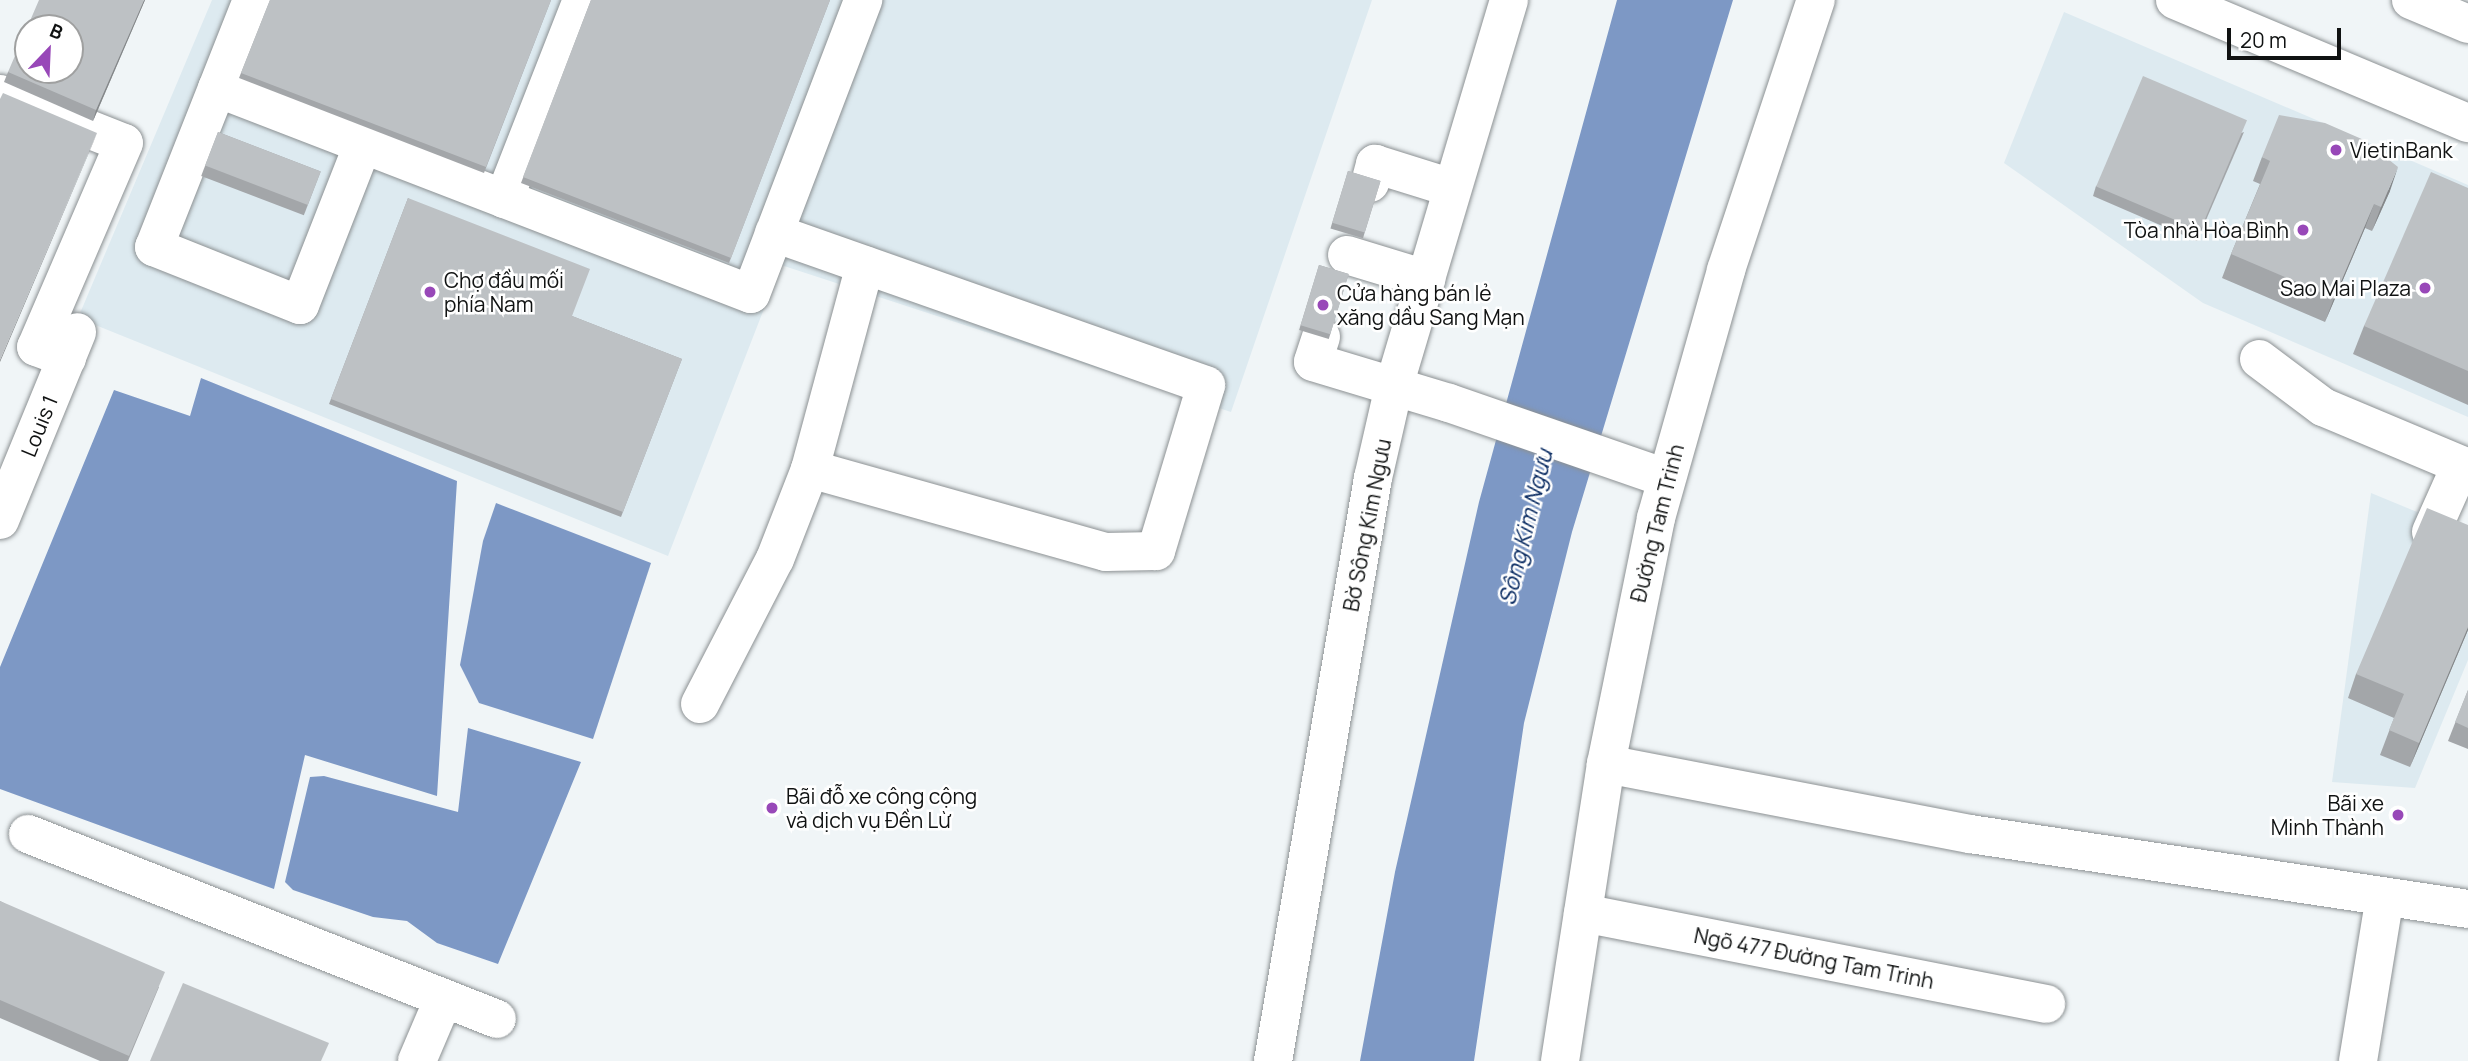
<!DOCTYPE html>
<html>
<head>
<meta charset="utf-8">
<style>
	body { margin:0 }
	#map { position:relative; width:2468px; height:1061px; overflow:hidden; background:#f0f5f7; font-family:Manrope,sans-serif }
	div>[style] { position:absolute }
	.built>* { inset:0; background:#ddeaf0 }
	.water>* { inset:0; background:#7d98c5 }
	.roads { filter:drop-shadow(0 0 2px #8c9193) drop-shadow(0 0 2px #8c9193) }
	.minor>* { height:38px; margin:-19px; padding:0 19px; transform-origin:19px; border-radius:19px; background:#fff }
	.major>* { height:38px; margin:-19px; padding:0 19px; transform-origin:19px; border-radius:19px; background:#fff }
	.wall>* { inset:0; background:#a3a6a9; transform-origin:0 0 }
	.shaded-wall>* { inset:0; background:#848789 }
	.building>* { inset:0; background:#bdc1c4; transform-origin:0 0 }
	.dots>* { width:19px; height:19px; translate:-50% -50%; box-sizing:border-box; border:4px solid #fff; border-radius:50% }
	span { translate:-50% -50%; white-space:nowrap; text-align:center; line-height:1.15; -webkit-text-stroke:5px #fff; paint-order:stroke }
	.poi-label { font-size:21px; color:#101212 }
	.left { translate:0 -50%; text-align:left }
	.right { translate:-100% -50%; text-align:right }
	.street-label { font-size:21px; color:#101212 }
	.water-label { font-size:23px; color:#0d2e64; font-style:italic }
	.north { position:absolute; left:14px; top:14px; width:70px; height:70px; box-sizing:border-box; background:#fff; border:2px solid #9fa0a0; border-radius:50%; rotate:23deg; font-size:19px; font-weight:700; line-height:28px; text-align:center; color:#101212 }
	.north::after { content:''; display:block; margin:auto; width:24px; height:32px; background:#9848b8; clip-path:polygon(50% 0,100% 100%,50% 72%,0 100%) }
	.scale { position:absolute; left:2227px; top:28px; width:114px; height:32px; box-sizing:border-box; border:4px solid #101212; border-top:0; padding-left:9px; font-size:21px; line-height:24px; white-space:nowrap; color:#101212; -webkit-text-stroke:5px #fff; paint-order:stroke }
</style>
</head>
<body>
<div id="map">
	<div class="built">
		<i style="clip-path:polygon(212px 0,1372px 0,1231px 412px,781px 265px,668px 556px,78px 318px)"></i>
		<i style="clip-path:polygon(2064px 12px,2468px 185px,2468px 417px,2203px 303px,2004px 163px)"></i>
		<i style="clip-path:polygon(2371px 493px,2468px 533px,2468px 660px,2415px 788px,2332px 782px)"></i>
	</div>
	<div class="water">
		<i style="clip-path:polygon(1617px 0,1733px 0,1572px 532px,1524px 723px,1474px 1061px,1360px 1061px,1395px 872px,1479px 502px)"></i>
		<i style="clip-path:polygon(201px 378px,457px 481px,437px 796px,305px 755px,274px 889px,0 789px,0 667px,114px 390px,190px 416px)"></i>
		<i style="clip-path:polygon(496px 503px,651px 563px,593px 739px,479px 703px,460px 665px,483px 541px)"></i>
		<i style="clip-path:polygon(468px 728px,581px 762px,498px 964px,437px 943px,407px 921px,373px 917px,293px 890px,285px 882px,310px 777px,324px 776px,458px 812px)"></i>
	</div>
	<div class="roads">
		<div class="minor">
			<i style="left:252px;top:0;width:266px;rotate:111.6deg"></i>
			<i style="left:154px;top:247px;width:157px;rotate:21.7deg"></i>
			<i style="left:300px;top:305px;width:173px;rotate:-68.6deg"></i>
			<i style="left:217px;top:88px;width:572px;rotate:21.1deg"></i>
			<i style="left:751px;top:294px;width:315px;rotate:-69.1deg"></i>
			<i style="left:0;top:94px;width:133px;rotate:21.6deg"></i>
			<i style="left:124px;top:143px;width:222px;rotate:113.3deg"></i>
			<i style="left:36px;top:347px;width:33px;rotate:20deg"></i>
			<i style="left:1370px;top:183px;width:20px;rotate:-75deg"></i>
			<i style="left:1375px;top:164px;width:81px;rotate:17.3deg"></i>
			<i style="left:504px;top:199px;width:214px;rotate:-68.6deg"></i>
			<i style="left:1347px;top:255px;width:83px;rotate:16.9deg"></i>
			<i style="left:1321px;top:337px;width:26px;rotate:108deg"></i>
			<i style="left:1313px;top:362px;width:142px;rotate:16.8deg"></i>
			<i style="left:1449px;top:403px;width:230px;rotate:19.1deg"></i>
			<i style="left:2259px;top:359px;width:80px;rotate:36.9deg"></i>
			<i style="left:2323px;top:407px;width:157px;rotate:22.8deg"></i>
			<i style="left:810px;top:469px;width:211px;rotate:-74.9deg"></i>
			<i style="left:0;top:520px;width:203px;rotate:-67.7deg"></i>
			<i style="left:2431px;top:532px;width:73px;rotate:-65.9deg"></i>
			<i style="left:700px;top:704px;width:163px;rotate:-62.7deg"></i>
			<i style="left:775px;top:559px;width:97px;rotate:-68.7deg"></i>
			<i style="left:810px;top:469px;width:307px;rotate:15.7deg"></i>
			<i style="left:1106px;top:552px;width:50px;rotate:-1.1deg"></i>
			<i style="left:1156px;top:551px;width:173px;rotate:-73.2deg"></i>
			<i style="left:1206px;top:385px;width:458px;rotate:-160.6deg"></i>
			<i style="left:1606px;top:764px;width:371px;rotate:10.9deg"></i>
			<i style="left:1970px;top:834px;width:504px;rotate:8.56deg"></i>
			<i style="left:28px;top:834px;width:504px;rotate:21.53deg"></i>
			<i style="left:1583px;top:913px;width:472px;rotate:11.1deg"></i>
			<i style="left:417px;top:1061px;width:66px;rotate:-66.9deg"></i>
			<i style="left:1273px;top:1061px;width:592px;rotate:-80.27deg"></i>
			<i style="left:1373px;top:478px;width:94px;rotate:-77.1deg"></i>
			<i style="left:1394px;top:386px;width:403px;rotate:-73.4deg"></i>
			<i style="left:2358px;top:1061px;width:166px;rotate:-80.7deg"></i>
		</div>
		<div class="major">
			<i style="left:2175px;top:0;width:318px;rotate:22.8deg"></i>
			<i style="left:2411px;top:0;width:62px;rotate:22.8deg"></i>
			<i style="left:1560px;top:1061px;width:301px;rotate:-81.2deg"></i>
			<i style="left:1606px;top:764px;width:251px;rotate:-78.5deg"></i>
			<i style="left:1656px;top:518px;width:258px;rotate:-74.2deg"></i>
			<i style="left:1726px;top:270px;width:285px;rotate:-71.6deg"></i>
		</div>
	</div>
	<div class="wall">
		<i style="clip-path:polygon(145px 0,93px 121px,4px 82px,8px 72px)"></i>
		<i style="clip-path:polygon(270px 0,551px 0,484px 173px,239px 78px)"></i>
		<i style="clip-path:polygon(591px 0,830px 0,729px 263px,521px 183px)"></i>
		<i style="left:218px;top:132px;width:110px;height:47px;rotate:21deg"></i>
		<i style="clip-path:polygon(2244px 132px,2197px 241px,2093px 196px,2096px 186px)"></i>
		<i style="clip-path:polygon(2262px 157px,2390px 191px,2372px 231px,2365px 228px,2325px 322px,2222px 278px,2231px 254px,2260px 184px,2253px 181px)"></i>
		<i style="left:1348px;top:171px;width:34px;height:60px;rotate:17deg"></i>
		<i style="clip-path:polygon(2468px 188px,2468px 405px,2353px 354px,2364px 326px)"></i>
		<i style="clip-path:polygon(408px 198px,572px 316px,682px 359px,621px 517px,329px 404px)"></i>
		<i style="left:1319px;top:265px;width:31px;height:68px;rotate:17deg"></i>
		<i style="clip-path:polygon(2468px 525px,2468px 630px,2410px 767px,2380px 755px,2394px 718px,2348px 698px,2356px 674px)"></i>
		<i style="clip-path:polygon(2468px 690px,2468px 749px,2448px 741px)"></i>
		<i style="clip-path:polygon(0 901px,159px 987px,128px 1061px,100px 1061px,0 1018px)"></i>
	</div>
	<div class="shaded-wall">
		<i style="clip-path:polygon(144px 0,145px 0,93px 121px,96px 110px)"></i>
		<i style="clip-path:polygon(97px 133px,93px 143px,0 362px,0 360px)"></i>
		<i style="clip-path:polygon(2398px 167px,2390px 191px,2372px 231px,2381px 207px)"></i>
		<i style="clip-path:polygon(2374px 204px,2365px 228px,2325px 322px,2334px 298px)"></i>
		<i style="clip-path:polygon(2468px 627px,2468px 630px,2410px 767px,2419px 743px)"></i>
	</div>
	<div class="building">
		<i style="clip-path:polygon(evenodd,39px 0,144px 0,96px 110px,8px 72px,39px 0,28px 28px,70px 28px,70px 70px,28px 70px,28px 28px)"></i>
		<i style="clip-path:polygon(270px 0,551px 0,486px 167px,241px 73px)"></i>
		<i style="clip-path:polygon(591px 0,830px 0,731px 258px,523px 177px)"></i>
		<i style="left:2143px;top:76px;width:113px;height:120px;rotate:23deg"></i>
		<i style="clip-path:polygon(3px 93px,97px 133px,0 360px,0 99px)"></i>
		<i style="clip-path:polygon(2279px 115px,2325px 123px,2364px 140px,2398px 167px,2381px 207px,2374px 204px,2334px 298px,2231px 254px,2270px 161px,2262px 157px)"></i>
		<i style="left:218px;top:132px;width:110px;height:36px;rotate:21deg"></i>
		<i style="left:1348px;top:171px;width:34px;height:54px;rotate:17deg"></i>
		<i style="clip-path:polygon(2431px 172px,2468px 188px,2468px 371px,2364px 326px)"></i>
		<i style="clip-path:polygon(408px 198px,590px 269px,572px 316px,682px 359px,623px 512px,331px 399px)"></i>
		<i style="left:1319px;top:265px;width:31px;height:63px;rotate:17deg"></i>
		<i style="clip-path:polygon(2427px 508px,2468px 525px,2468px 627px,2419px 743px,2389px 730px,2404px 694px,2356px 674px)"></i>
		<i style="clip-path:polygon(2468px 690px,2468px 728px,2455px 722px)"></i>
		<i style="clip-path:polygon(0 901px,165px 972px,129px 1056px,0 1000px)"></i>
		<i style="clip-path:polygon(183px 983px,329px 1043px,321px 1061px,150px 1061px)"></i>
	</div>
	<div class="dots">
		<i style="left:2336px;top:150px;background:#9848b8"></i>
		<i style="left:2303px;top:230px;background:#9848b8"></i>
		<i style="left:2425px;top:288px;background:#9848b8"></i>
		<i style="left:430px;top:292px;background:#9848b8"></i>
		<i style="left:1323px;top:305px;background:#9848b8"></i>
		<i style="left:772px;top:808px;background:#9848b8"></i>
		<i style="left:2398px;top:815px;background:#9848b8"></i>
	</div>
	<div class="poi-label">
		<span class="left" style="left:2350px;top:150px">VietinBank</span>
		<span class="right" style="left:2289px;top:230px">Tòa nhà Hòa Bình</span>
		<span class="left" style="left:444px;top:292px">Chợ đầu mối<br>phía Nam</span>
		<span class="right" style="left:2411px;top:288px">Sao Mai Plaza</span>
		<span class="left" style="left:1337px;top:305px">Cửa hàng bán lẻ<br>xăng dầu Sang Mạn</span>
		<span class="left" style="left:786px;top:808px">Bãi đỗ xe công cộng<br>và dịch vụ Đền Lừ</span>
		<span class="right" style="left:2384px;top:815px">Bãi xe<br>Minh Thành</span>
	</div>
	<div class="street-label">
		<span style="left:39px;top:426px;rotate:-68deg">Louis 1</span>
		<span style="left:1657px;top:523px;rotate:-76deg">Đường Tam Trinh</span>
		<span style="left:1367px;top:525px;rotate:-79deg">Bờ Sông Kim Ngưu</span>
		<span style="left:1814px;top:958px;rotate:11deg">Ngõ 477 Đường Tam Trinh</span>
	</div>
	<div class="water-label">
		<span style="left:1525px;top:527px;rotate:-76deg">Sông Kim Ngưu</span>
	</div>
	<div class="north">B</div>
	<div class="scale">20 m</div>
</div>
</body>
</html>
